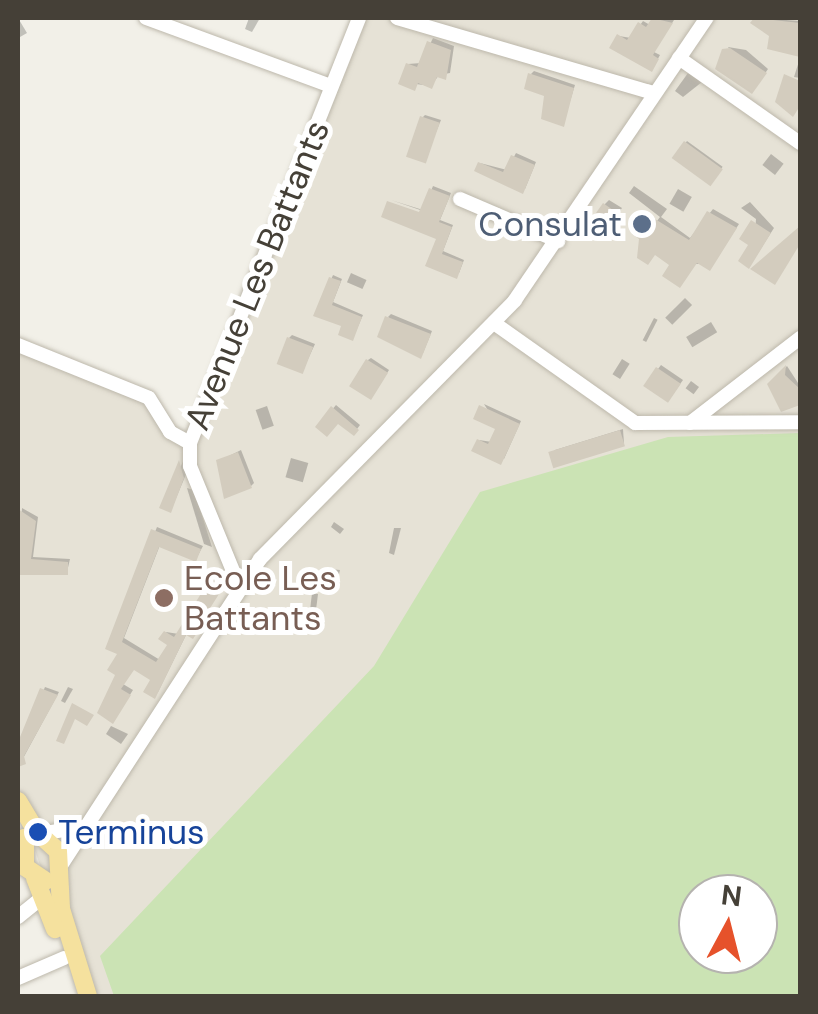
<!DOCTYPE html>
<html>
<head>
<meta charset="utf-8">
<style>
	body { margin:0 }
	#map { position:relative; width:818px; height:1014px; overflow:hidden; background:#f2f0e8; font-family:"DM Sans",sans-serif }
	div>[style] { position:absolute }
	.residential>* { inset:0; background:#e6e2d6 }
	.green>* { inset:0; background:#cbe3b4 }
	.shadow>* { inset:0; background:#0003; transform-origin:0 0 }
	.building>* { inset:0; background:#d3ccbe; transform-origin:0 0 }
	.roads { filter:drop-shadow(0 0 2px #bdb8ab) drop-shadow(0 0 2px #bdb8ab) }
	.minor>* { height:14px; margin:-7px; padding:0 7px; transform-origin:7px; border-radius:7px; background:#fff }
	.major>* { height:18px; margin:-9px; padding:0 9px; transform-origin:9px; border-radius:9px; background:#f5e19e }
	.dots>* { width:28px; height:28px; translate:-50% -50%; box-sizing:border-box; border:5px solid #fff; border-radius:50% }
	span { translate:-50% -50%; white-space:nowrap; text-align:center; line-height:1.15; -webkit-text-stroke:10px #fff; paint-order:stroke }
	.service-label { font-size:35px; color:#4e5e75 }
	.right { translate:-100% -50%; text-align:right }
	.street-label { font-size:35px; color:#454037 }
	.education-label { font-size:35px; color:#785e54 }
	.left { translate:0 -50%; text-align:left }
	.transit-label { font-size:35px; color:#164399 }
	.frame { position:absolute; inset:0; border:20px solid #454037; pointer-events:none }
	.north { position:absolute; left:678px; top:874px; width:100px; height:100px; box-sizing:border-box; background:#fff; border:2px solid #b5b3af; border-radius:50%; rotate:7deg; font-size:28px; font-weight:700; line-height:40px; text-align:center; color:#454037 }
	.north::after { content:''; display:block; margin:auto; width:35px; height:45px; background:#e6522b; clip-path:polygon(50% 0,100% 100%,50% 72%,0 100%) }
</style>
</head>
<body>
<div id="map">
	<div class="residential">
		<i style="clip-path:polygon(evenodd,363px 18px,800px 18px,800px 996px,82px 996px,18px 797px,18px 344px,149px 398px,189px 442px,363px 18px,698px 894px,758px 894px,758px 954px,698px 954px,698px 894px)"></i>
	</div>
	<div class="green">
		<i style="clip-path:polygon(evenodd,800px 433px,800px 996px,114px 996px,100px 956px,374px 666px,480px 492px,668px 437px,800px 433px,698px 894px,758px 894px,758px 954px,698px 954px,698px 894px)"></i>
	</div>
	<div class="shadow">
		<i style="clip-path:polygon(18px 18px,27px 33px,20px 37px,18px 28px)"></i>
		<i style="clip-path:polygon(249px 18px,260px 18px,252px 32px,245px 29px)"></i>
		<i style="clip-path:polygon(655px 18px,674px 20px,654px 52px,660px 55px,654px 66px,619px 36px,631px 38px,643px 21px,650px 25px)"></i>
		<i style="clip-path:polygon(758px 18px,800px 21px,800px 55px,770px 47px,772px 35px,753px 22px)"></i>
		<i style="clip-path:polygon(433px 38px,454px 46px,450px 73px,439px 75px,431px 86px,401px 82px,408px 64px,421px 63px)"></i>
		<i style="clip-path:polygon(728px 47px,746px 50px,768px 69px,755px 88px)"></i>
		<i style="clip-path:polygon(800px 58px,800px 78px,794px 77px)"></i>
		<i style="clip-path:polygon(534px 71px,575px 85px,563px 124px,531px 74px)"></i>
		<i style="clip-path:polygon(688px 73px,702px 82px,683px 97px,675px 91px)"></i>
		<i style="clip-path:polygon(425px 115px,441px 120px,424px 161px,422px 118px)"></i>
		<i style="left:687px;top:141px;width:44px;height:20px;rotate:36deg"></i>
		<i style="clip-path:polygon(516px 153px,536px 162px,525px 189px,480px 163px,507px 170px)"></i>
		<i style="left:771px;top:154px;width:16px;height:14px;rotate:38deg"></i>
		<i style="clip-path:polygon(433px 186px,451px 193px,440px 220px,453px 225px,443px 251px,464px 260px,459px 273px,429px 265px,439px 237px,432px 214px,391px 200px,423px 210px)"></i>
		<i style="clip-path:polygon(634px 186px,667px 209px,661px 217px,690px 238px,713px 209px,739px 224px,713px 264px,673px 264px,640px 228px,650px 230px,660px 217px,629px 193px)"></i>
		<i style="left:678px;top:189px;width:16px;height:17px;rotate:30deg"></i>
		<i style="clip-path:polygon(609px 200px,622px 208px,607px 230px,605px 204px)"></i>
		<i style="clip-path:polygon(750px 202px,774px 228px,753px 261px,756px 219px,741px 208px)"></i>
		<i style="left:351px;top:273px;width:17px;height:10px;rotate:24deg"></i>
		<i style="clip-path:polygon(333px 275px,342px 279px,333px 302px,363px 315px,353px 338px,344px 325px,316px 314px)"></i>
		<i style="left:685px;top:298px;width:10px;height:28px;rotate:45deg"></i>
		<i style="clip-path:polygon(391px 314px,432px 331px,423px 353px,388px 317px)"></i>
		<i style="left:654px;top:318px;width:4px;height:25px;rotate:27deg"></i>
		<i style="left:711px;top:322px;width:12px;height:29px;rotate:59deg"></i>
		<i style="clip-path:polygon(292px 335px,315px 344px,302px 372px,289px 338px)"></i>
		<i style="clip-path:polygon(371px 358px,389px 370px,373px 395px,368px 360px)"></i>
		<i style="left:622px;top:359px;width:9px;height:18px;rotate:32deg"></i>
		<i style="clip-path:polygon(661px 365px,683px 380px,671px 397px,646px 385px)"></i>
		<i style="clip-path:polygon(787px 366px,800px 386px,800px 401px,782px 408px,770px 384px)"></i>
		<i style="left:691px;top:381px;width:10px;height:9px;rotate:37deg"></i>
		<i style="clip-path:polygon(484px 404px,521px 421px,504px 459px,479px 440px,492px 442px,499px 428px)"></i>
		<i style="clip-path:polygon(336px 405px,360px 425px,354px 433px,338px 420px,318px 426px)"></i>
		<i style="left:267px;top:406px;width:21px;height:12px;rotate:71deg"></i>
		<i style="clip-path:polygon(623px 429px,624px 444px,552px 453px,555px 450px)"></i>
		<i style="clip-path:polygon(241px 450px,254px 483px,251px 486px,219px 461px)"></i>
		<i style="left:291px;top:458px;width:18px;height:20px;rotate:16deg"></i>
		<i style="clip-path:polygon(184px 459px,187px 472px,171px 510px,163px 507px)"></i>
		<i style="clip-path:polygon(187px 488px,194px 490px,212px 547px,204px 544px)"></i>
		<i style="clip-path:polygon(22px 508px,38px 517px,33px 557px,70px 559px,67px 572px,18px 572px)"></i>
		<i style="clip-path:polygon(334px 522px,344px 529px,340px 534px,331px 527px)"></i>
		<i style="clip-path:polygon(157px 527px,203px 546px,196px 559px,160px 545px,124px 638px,160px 660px,170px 644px,166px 632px,179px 634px,218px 573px,229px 577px,199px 613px,192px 624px,199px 628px,187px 633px,158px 692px,154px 679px,134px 667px,123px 684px,133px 690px,116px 717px,120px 653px,108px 648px)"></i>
		<i style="clip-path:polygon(394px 528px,401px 528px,394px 555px,389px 553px)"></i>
		<i style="clip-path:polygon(340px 570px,338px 579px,328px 578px,330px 569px)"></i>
		<i style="left:318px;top:594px;width:26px;height:6px;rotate:97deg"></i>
		<i style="clip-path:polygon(45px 687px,59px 692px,20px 764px,18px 747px)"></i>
		<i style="clip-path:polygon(68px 687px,73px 689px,65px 703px,61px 701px)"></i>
		<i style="clip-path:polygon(111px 726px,128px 734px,121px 744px,106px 734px)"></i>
	</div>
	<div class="building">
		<i style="clip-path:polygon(652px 18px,673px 23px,653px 55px,659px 59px,652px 72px,609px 48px,617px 34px,627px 40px,638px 22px,646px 27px)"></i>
		<i style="clip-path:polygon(754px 18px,800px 23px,800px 57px,767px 49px,769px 36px,750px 23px)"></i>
		<i style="clip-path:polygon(427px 41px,451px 50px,446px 80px,437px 77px,432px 89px,418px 83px,415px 91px,398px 84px,406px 63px,417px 67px)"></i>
		<i style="clip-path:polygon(730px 48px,767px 73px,752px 94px,715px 69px,722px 49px)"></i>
		<i style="clip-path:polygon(528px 73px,574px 88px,564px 127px,541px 119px,544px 96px,524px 89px)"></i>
		<i style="clip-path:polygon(784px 74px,800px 81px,800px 106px,793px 117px,775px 102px)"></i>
		<i style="left:420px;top:116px;width:21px;height:43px;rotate:19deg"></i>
		<i style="left:684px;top:141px;width:48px;height:21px;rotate:36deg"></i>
		<i style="clip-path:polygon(511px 155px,535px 165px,523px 194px,474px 171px,478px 162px,503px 172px)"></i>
		<i style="clip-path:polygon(429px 188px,450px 196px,439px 222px,452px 227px,442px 254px,463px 262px,457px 279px,425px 266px,436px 239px,381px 217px,387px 201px,419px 212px)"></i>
		<i style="left:603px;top:203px;width:19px;height:29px;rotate:35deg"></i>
		<i style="clip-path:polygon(707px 211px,737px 228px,710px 271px,697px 263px,680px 288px,662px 276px,669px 265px,655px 255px,648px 265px,637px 258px,639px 239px,632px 234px,638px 227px,646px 232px,655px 219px,689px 240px)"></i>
		<i style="clip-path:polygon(751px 220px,771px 233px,749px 269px,738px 261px,748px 245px,739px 239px)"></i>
		<i style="clip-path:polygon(800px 226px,800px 244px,775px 285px,750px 269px)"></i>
		<i style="clip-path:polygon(329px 277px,341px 281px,332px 305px,362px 317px,353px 341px,338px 335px,341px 326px,313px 316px)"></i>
		<i style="clip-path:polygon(385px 316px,431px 334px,421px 359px,377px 337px)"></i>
		<i style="left:287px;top:337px;width:28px;height:29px;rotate:21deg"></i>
		<i style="left:366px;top:359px;width:26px;height:32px;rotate:32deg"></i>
		<i style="clip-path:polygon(786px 365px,785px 375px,800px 389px,800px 405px,781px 412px,767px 384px)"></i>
		<i style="left:656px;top:367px;width:30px;height:23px;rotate:34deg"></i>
		<i style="clip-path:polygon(479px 405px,520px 424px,501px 465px,471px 451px,477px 439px,488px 444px,495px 429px,473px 419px)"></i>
		<i style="clip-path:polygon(331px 406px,359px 430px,354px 436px,338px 424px,327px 437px,315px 427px)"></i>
		<i style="left:620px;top:430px;width:17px;height:75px;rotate:73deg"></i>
		<i style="clip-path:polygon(238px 452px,252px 488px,224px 499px,216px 460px)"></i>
		<i style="clip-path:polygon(179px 460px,184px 478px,171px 513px,159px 508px)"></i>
		<i style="clip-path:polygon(18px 509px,36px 521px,31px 559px,68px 562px,68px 575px,18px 575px)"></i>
		<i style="clip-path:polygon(151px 529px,201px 549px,196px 562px,159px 547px,122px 642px,156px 662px,167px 645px,158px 639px,164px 631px,174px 637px,212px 576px,223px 575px,226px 583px,207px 613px,199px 615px,191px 628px,197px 633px,193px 639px,186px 635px,155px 699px,143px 692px,150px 680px,134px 670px,121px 689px,131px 695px,113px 724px,97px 713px,115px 675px,107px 670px,117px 654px,105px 649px)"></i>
		<i style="clip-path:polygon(40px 688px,58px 695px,24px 756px,26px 764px,18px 767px,18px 742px)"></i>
		<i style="clip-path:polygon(72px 703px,94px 715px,87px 726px,75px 719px,64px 744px,56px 741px)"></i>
	</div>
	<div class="roads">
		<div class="minor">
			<i style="left:146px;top:18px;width:197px;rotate:20.2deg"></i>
			<i style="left:397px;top:18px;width:268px;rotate:16.3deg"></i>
			<i style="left:679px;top:58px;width:148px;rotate:35.1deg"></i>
			<i style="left:460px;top:199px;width:107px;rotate:23.2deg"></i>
			<i style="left:494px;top:323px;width:173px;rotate:35.3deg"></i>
			<i style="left:635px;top:423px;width:165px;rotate:-0.3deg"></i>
			<i style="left:18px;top:345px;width:141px;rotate:22deg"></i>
			<i style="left:149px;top:398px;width:40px;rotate:58deg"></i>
			<i style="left:170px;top:432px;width:23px;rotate:29deg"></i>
			<i style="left:690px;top:423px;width:139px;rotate:-37.7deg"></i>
			<i style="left:240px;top:588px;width:132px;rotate:-112.3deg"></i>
			<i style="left:190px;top:466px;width:23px;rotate:-90deg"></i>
			<i style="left:190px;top:443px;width:457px;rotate:-68.3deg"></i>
			<i style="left:39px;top:834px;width:45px;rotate:-9deg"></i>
			<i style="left:60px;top:867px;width:367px;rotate:-57deg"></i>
			<i style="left:260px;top:559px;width:363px;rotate:-45.4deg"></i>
			<i style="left:515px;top:300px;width:341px;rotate:-55.8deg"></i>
			<i style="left:18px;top:917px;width:33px;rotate:-39deg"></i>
			<i style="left:18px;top:978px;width:50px;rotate:-23.5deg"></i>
		</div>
		<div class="major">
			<i style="left:18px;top:801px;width:37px;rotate:59deg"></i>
			<i style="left:25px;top:838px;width:29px;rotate:90deg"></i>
			<i style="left:25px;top:867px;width:25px;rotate:34deg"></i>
			<i style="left:18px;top:840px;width:22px;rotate:-16deg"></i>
			<i style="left:39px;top:834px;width:25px;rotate:42deg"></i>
			<i style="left:58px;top:851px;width:58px;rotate:87deg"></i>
			<i style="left:61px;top:909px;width:91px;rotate:72.8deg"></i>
			<i style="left:35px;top:878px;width:55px;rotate:68.6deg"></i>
		</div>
	</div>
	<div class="dots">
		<i style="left:642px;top:224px;background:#5c6f8a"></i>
		<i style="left:164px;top:598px;background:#8d6e63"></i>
		<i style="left:38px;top:832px;background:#1a4fb4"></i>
	</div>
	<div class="service-label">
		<span class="right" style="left:622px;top:224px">Consulat</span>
	</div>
	<div class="street-label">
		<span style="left:257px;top:275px;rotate:-68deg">Avenue Les Battants</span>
	</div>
	<div class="education-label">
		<span class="left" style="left:184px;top:598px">Ecole Les<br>Battants</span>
	</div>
	<div class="transit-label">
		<span class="left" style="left:58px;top:832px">Terminus</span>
	</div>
	<div class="frame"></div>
	<div class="north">N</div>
</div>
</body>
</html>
